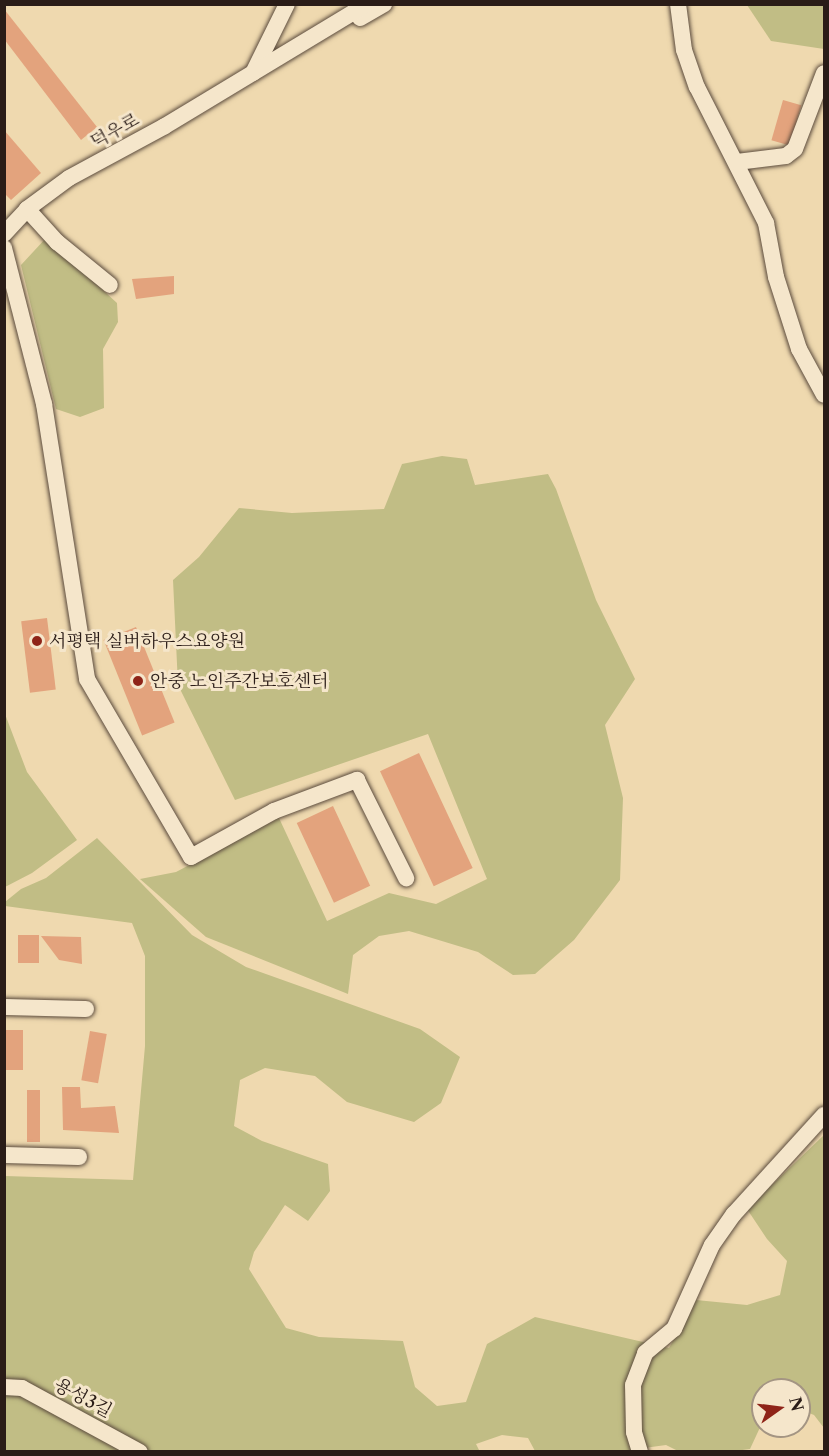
<!DOCTYPE html>
<html>
<head>
<meta charset="utf-8">
<style>
	body { margin:0 }
	#map { position:relative; width:829px; height:1456px; overflow:hidden; background:#efd9af; font-family:"Libre Caslon Text","Noto Serif KR",serif }
	div>[style] { position:absolute }
	.green>* { inset:0; background:#c1bd85 }
	.building>* { inset:0; background:#e3a37d; transform-origin:0 0 }
	.roads { filter:drop-shadow(0 0 2px #5b4b3d) drop-shadow(0 0 2px #5b4b3d) }
	.minor>* { height:16px; margin:-8px; padding:0 8px; transform-origin:8px; border-radius:8px; background:#f5e6cb }
	.dots>* { width:16px; height:16px; translate:-50% -50%; box-sizing:border-box; border:3px solid #f5e6cb; border-radius:50% }
	span { translate:-50% -50%; white-space:nowrap; text-align:center; line-height:1.15; -webkit-text-stroke:6px #f5e6cb; paint-order:stroke }
	.street-label { font-size:18px; color:#2a1c17 }
	.poi-label { font-size:18px; color:#2a1c17 }
	.left { translate:0 -50%; text-align:left }
	.frame { position:absolute; inset:0; border:6px solid #2a1c17; pointer-events:none }
	.north { position:absolute; left:751px; top:1378px; width:60px; height:60px; box-sizing:border-box; background:#f5e6cb; border:2px solid #a49583; border-radius:50%; rotate:76deg; font-size:16px; font-weight:700; line-height:24px; text-align:center; color:#2a1c17 }
	.north::after { content:''; display:block; margin:auto; width:21px; height:27px; background:#8f2418; clip-path:polygon(50% 0,100% 100%,50% 72%,0 100%) }
</style>
</head>
<body>
<div id="map">
	<div class="green">
		<i style="clip-path:polygon(747px 5px,824px 5px,824px 49px,771px 41px)"></i>
		<i style="clip-path:polygon(46px 238px,117px 303px,118px 322px,103px 349px,104px 408px,80px 417px,56px 409px,21px 265px)"></i>
		<i style="clip-path:polygon(442px 456px,467px 459px,475px 485px,548px 474px,556px 489px,596px 600px,635px 679px,605px 725px,623px 798px,620px 880px,574px 940px,535px 974px,513px 975px,478px 952px,409px 931px,379px 936px,353px 955px,348px 994px,206px 937px,140px 879px,176px 872px,279px 818px,327px 921px,389px 893px,436px 904px,487px 879px,428px 734px,235px 800px,178px 685px,173px 580px,199px 557px,239px 508px,292px 513px,384px 509px,402px 464px)"></i>
		<i style="clip-path:polygon(5px 714px,27px 772px,77px 840px,32px 873px,5px 887px)"></i>
		<i style="clip-path:polygon(97px 838px,192px 935px,246px 967px,420px 1029px,460px 1057px,441px 1103px,414px 1122px,347px 1102px,315px 1076px,265px 1068px,240px 1080px,234px 1126px,262px 1141px,328px 1164px,330px 1191px,308px 1221px,285px 1205px,254px 1252px,249px 1269px,286px 1328px,319px 1337px,403px 1341px,415px 1387px,437px 1406px,466px 1402px,487px 1344px,535px 1317px,669px 1348px,696px 1300px,747px 1305px,780px 1295px,787px 1261px,767px 1239px,747px 1209px,824px 1135px,824px 1428px,814px 1415px,799px 1409px,799px 1390px,763px 1390px,763px 1421px,750px 1449px,735px 1451px,678px 1451px,666px 1445px,622px 1451px,535px 1451px,528px 1438px,502px 1435px,476px 1444px,480px 1452px,5px 1451px,5px 1176px,133px 1180px,145px 1046px,145px 956px,132px 923px,5px 906px,5px 902px,21px 889px,46px 878px)"></i>
	</div>
	<div class="building">
		<i style="clip-path:polygon(4px 9px,97px 127px,81px 140px,4px 39px)"></i>
		<i style="left:783px;top:100px;width:19px;height:42px;rotate:16deg"></i>
		<i style="clip-path:polygon(4px 130px,41px 173px,11px 200px,4px 193px)"></i>
		<i style="clip-path:polygon(174px 276px,174px 294px,136px 299px,132px 279px)"></i>
		<i style="left:47px;top:618px;width:72px;height:26px;rotate:83deg"></i>
		<i style="left:136px;top:627px;width:103px;height:35px;rotate:68deg"></i>
		<i style="left:419px;top:753px;width:127px;height:43px;rotate:65deg"></i>
		<i style="left:333px;top:806px;width:88px;height:40px;rotate:65deg"></i>
		<i style="left:18px;top:935px;width:21px;height:28px"></i>
		<i style="clip-path:polygon(41px 936px,81px 937px,82px 964px,59px 960px)"></i>
		<i style="left:6px;top:1030px;width:17px;height:40px"></i>
		<i style="left:90px;top:1031px;width:17px;height:50px;rotate:10deg"></i>
		<i style="clip-path:polygon(62px 1087px,80px 1087px,81px 1108px,115px 1106px,119px 1133px,63px 1130px)"></i>
		<i style="left:27px;top:1090px;width:13px;height:52px"></i>
	</div>
	<div class="roads">
		<div class="minor">
			<i style="left:678px;top:4px;width:46px;rotate:82.6deg"></i>
			<i style="left:684px;top:50px;width:39px;rotate:71deg"></i>
			<i style="left:697px;top:87px;width:153px;rotate:63.1deg"></i>
			<i style="left:766px;top:223px;width:55px;rotate:79.5deg"></i>
			<i style="left:776px;top:277px;width:76px;rotate:72.3deg"></i>
			<i style="left:799px;top:349px;width:52px;rotate:61.5deg"></i>
			<i style="left:360px;top:18px;width:28px;rotate:-30deg"></i>
			<i style="left:253px;top:73px;width:77px;rotate:-63.8deg"></i>
			<i style="left:737px;top:162px;width:49px;rotate:-7deg"></i>
			<i style="left:786px;top:156px;width:11px;rotate:-38deg"></i>
			<i style="left:795px;top:149px;width:81px;rotate:-69.1deg"></i>
			<i style="left:27px;top:209px;width:45px;rotate:47.7deg"></i>
			<i style="left:57px;top:242px;width:68px;rotate:39.1deg"></i>
			<i style="left:4px;top:234px;width:34px;rotate:-47deg"></i>
			<i style="left:27px;top:209px;width:52px;rotate:-36.4deg"></i>
			<i style="left:69px;top:178px;width:109px;rotate:-28.4deg"></i>
			<i style="left:165px;top:126px;width:236px;rotate:-31.1deg"></i>
			<i style="left:4px;top:248px;width:161px;rotate:75.6deg"></i>
			<i style="left:44px;top:404px;width:278px;rotate:81.1deg"></i>
			<i style="left:87px;top:679px;width:206px;rotate:59.7deg"></i>
			<i style="left:191px;top:857px;width:95px;rotate:-29deg"></i>
			<i style="left:274px;top:811px;width:89px;rotate:-20.5deg"></i>
			<i style="left:357px;top:780px;width:110px;rotate:63.4deg"></i>
			<i style="left:4px;top:1007px;width:82px;rotate:1.4deg"></i>
			<i style="left:4px;top:1155px;width:75px;rotate:1.5deg"></i>
			<i style="left:4px;top:1387px;width:18px;rotate:3deg"></i>
			<i style="left:22px;top:1388px;width:134px;rotate:28.5deg"></i>
			<i style="left:640px;top:1452px;width:21px;rotate:-107deg"></i>
			<i style="left:634px;top:1432px;width:47px;rotate:-91.2deg"></i>
			<i style="left:633px;top:1385px;width:34px;rotate:-69deg"></i>
			<i style="left:645px;top:1353px;width:38px;rotate:-40deg"></i>
			<i style="left:674px;top:1329px;width:92px;rotate:-65.7deg"></i>
			<i style="left:712px;top:1245px;width:38px;rotate:-55deg"></i>
			<i style="left:734px;top:1214px;width:134px;rotate:-47.7deg"></i>
		</div>
	</div>
	<div class="dots">
		<i style="left:37px;top:641px;background:#8f2418"></i>
		<i style="left:138px;top:681px;background:#8f2418"></i>
	</div>
	<div class="street-label">
		<span style="left:115px;top:131px;rotate:-29deg">덕우로</span>
		<span style="left:83px;top:1398px;rotate:28deg">용성3길</span>
	</div>
	<div class="poi-label">
		<span class="left" style="left:49px;top:641px">서평택 실버하우스요양원</span>
		<span class="left" style="left:150px;top:681px">안중 노인주간보호센터</span>
	</div>
	<div class="frame"></div>
	<div class="north">N</div>
</div>
</body>
</html>
